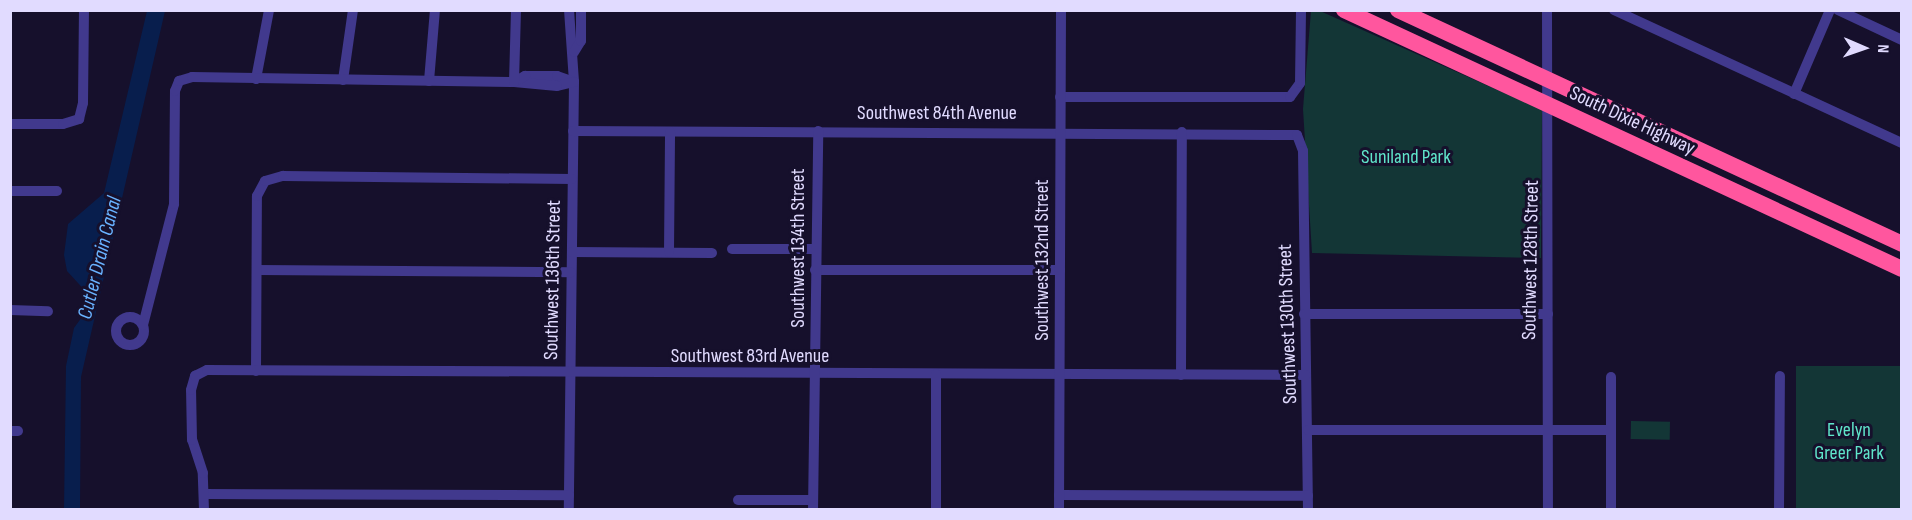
<!DOCTYPE html>
<html>
<head>
<meta charset="utf-8">
<style>
	body { margin:0 }
	#map { position:relative; width:1912px; height:520px; overflow:hidden; background:#16102c; font-family:"Sofia Sans Condensed",sans-serif }
	div>[style] { position:absolute }
	.green>* { inset:0; background:#133636; transform-origin:0 0 }
	.water>* { inset:0; background:#081e4d }
	.minor>* { height:10px; margin:-5px; padding:0 5px; transform-origin:5px; border-radius:5px; background:#41398d }
	.minor>.ring { margin:-5px; padding:0; box-sizing:content-box; background:none; border:10px solid #41398d; border-radius:50% }
	.highway>* { height:16px; margin:-8px; padding:0 8px; transform-origin:8px; border-radius:8px; background:#ff569e }
	span { translate:-50% -50%; white-space:nowrap; text-align:center; line-height:1.15; -webkit-text-stroke:6px #16102c; paint-order:stroke }
	.street-label { font-size:20px; color:#e1dbff }
	.park-label { font-size:20px; color:#60e6cb }
	.water-label { font-size:21px; color:#69b2ff; font-style:italic }
	.frame { position:absolute; inset:0; border:12px solid #e1dbff; pointer-events:none }
	.north { position:absolute; left:1834px; top:18px; width:60px; height:60px; -webkit-text-stroke:4px #16102c; paint-order:stroke; rotate:92deg; font-size:16px; font-weight:700; line-height:24px; text-align:center; color:#e1dbff }
	.north::after { content:''; display:block; margin:auto; width:21px; height:27px; background:#e1dbff; clip-path:polygon(50% 0,100% 100%,50% 72%,0 100%) }
</style>
</head>
<body>
<div id="map">
	<div class="green">
		<i style="clip-path:polygon(1311px 11px,1320px 11px,1542px 110px,1541px 258px,1312px 253px,1303px 109px)"></i>
		<i style="left:1796px;top:366px;width:105px;height:143px"></i>
		<i style="left:1631px;top:421px;width:39px;height:18px;rotate:1deg"></i>
	</div>
	<div class="water">
		<i style="clip-path:polygon(147px 11px,165px 11px,81px 377px,80px 509px,64px 509px,66px 366px,74px 328px,87px 310px,89px 295px,67px 271px,64px 255px,68px 224px,104px 193px)"></i>
	</div>
	<div class="minor">
		<i style="left:569px;top:10px;width:72px;rotate:86deg"></i>
		<i style="left:574px;top:82px;width:428px;rotate:90.7deg"></i>
		<i style="left:1547px;top:10px;width:500px;rotate:89.89deg"></i>
		<i style="left:1614px;top:10px;width:317px;rotate:24.8deg"></i>
		<i style="left:1838px;top:10px;width:71px;rotate:25.1deg"></i>
		<i style="left:574px;top:52px;width:13px;rotate:-58deg"></i>
		<i style="left:581px;top:41px;width:31px;rotate:-90deg"></i>
		<i style="left:525px;top:76px;width:32px"></i>
		<i style="left:557px;top:76px;width:18px;rotate:19deg"></i>
		<i style="left:574px;top:82px;width:17px;rotate:167deg"></i>
		<i style="left:557px;top:86px;width:43px;rotate:-174.7deg"></i>
		<i style="left:514px;top:82px;width:13px;rotate:-29deg"></i>
		<i style="left:256px;top:79px;width:70px;rotate:-79.3deg"></i>
		<i style="left:343px;top:80px;width:71px;rotate:-81.9deg"></i>
		<i style="left:429px;top:81px;width:71px;rotate:-85.2deg"></i>
		<i style="left:1794px;top:94px;width:91px;rotate:-66.8deg"></i>
		<i style="left:1060px;top:97px;width:230px"></i>
		<i style="left:1290px;top:97px;width:17px;rotate:-54deg"></i>
		<i style="left:1300px;top:83px;width:73px;rotate:-89.2deg"></i>
		<i style="left:10px;top:124px;width:53px"></i>
		<i style="left:63px;top:124px;width:17px;rotate:-17deg"></i>
		<i style="left:79px;top:119px;width:16px;rotate:-76deg"></i>
		<i style="left:83px;top:103px;width:93px;rotate:-89.4deg"></i>
		<i style="left:573px;top:131px;width:724px;rotate:0.32deg"></i>
		<i style="left:1297px;top:135px;width:17px;rotate:69deg"></i>
		<i style="left:1303px;top:151px;width:359px;rotate:89.2deg"></i>
		<i style="left:10px;top:191px;width:47px"></i>
		<i style="left:732px;top:249px;width:83px"></i>
		<i style="left:572px;top:252px;width:140px;rotate:0.4deg"></i>
		<i style="left:669px;top:252px;width:120px;rotate:-89.5deg"></i>
		<i style="left:257px;top:270px;width:314px;rotate:0.4deg"></i>
		<i style="left:815px;top:270px;width:245px"></i>
		<i style="left:10px;top:310px;width:38px;rotate:2deg"></i>
		<i style="left:1304px;top:314px;width:244px"></i>
		<i class="ring" style="left:116px;top:317px;width:18px;height:18px"></i>
		<i style="left:143px;top:325px;width:125px;rotate:-75.6deg"></i>
		<i style="left:174px;top:204px;width:113px;rotate:-89.5deg"></i>
		<i style="left:175px;top:91px;width:11px;rotate:-68deg"></i>
		<i style="left:179px;top:81px;width:14px;rotate:-17deg"></i>
		<i style="left:192px;top:77px;width:322px;rotate:0.9deg"></i>
		<i style="left:514px;top:82px;width:72px;rotate:-88.4deg"></i>
		<i style="left:256px;top:371px;width:175px;rotate:-89.7deg"></i>
		<i style="left:257px;top:196px;width:17px;rotate:-62deg"></i>
		<i style="left:265px;top:181px;width:19px;rotate:-16deg"></i>
		<i style="left:283px;top:176px;width:289px;rotate:0.6deg"></i>
		<i style="left:1181px;top:375px;width:243px;rotate:-89.8deg"></i>
		<i style="left:1308px;top:430px;width:303px"></i>
		<i style="left:10px;top:431px;width:8px"></i>
		<i style="left:204px;top:494px;width:365px;rotate:0.2deg"></i>
		<i style="left:1059px;top:495px;width:249px;rotate:0.2deg"></i>
		<i style="left:738px;top:500px;width:75px"></i>
		<i style="left:204px;top:510px;width:37px;rotate:-92deg"></i>
		<i style="left:203px;top:473px;width:35px;rotate:-108deg"></i>
		<i style="left:192px;top:440px;width:50px;rotate:-91.1deg"></i>
		<i style="left:191px;top:390px;width:15px;rotate:-74deg"></i>
		<i style="left:195px;top:376px;width:13px;rotate:-27deg"></i>
		<i style="left:207px;top:370px;width:1099px;rotate:0.26deg"></i>
		<i style="left:813px;top:510px;width:379px;rotate:-89.2deg"></i>
		<i style="left:936px;top:510px;width:136px;rotate:-90deg"></i>
		<i style="left:1059px;top:510px;width:500px;rotate:-89.77deg"></i>
		<i style="left:1611px;top:510px;width:133px;rotate:-90deg"></i>
		<i style="left:1779px;top:510px;width:134px;rotate:-89.6deg"></i>
	</div>
	<div class="highway">
		<i style="left:1344px;top:10px;width:615px;rotate:24.9deg"></i>
		<i style="left:1398px;top:10px;width:556px;rotate:24.9deg"></i>
	</div>
	<div class="street-label">
		<span style="left:937px;top:113px">Southwest 84th Avenue</span>
		<span style="left:1632px;top:121px;rotate:25deg">South Dixie Highway</span>
		<span style="left:798px;top:248px;rotate:-90deg">Southwest 134th Street</span>
		<span style="left:1042px;top:260px;rotate:-90deg">Southwest 132nd Street</span>
		<span style="left:1531px;top:260px;rotate:-89deg">Southwest 128th Street</span>
		<span style="left:553px;top:280px;rotate:-89deg">Southwest 136th Street</span>
		<span style="left:1288px;top:324px;rotate:-92deg">Southwest 130th Street</span>
		<span style="left:750px;top:356px">Southwest 83rd Avenue</span>
	</div>
	<div class="park-label">
		<span style="left:1406px;top:157px">Suniland Park</span>
		<span style="left:1849px;top:442px">Evelyn<br>Greer Park</span>
	</div>
	<div class="water-label">
		<span style="left:100px;top:258px;rotate:-76deg">Cutler Drain Canal</span>
	</div>
	<div class="frame"></div>
	<div class="north">N</div>
</div>
</body>
</html>
